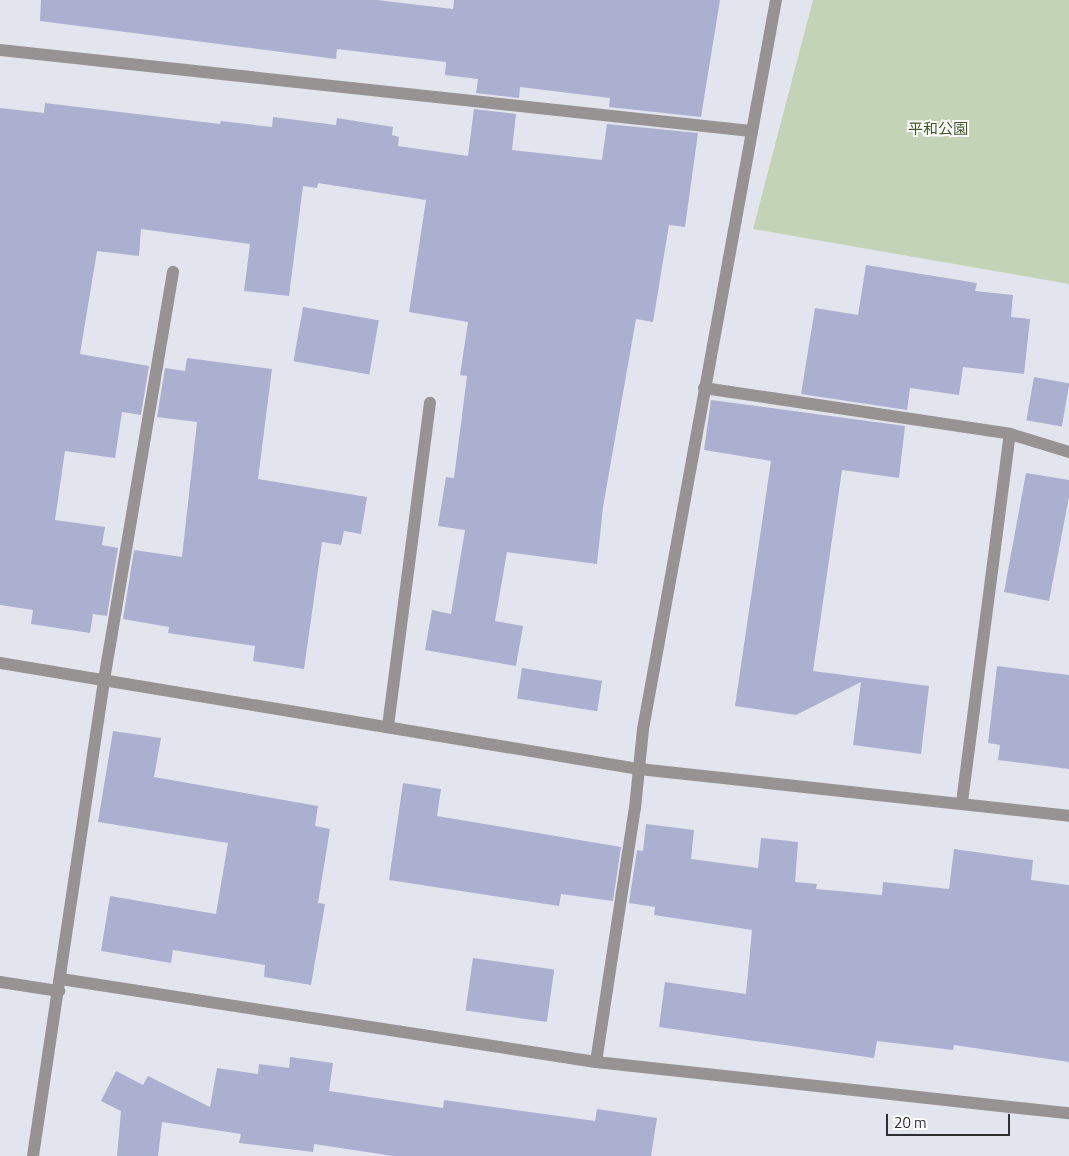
<!DOCTYPE html>
<html>
<head>
<meta charset="utf-8">
<style>
	body { margin:0 }
	#map { position:relative; width:1069px; height:1156px; overflow:hidden; background:#e3e5ee; font-family:"Titillium Web","Noto Sans JP",sans-serif }
	div>[style] { position:absolute }
	.green>* { inset:0; background:#c2d4b5 }
	.building>* { inset:0; background:#abb0d0; transform-origin:0 0 }
	.lane>* { height:12px; margin:-6px; padding:0 6px; transform-origin:6px; border-radius:6px; background:#989393 }
	.street>* { height:12px; margin:-6px; padding:0 6px; transform-origin:6px; border-radius:6px; background:#989393 }
	span { translate:-50% -50%; white-space:nowrap; text-align:center; line-height:1.15; -webkit-text-stroke:4px #fff; paint-order:stroke }
	.park-label { font-size:15px; color:#3e582a }
	.scale { position:absolute; left:886px; top:1114px; width:124px; height:22px; box-sizing:border-box; border:2px solid #2e2e32; border-top:0; padding-left:6px; font-size:15px; line-height:18px; white-space:nowrap; color:#2e2e32; -webkit-text-stroke:4px #fff; paint-order:stroke }
</style>
</head>
<body>
<div id="map">
	<div class="green">
		<i style="clip-path:polygon(813px 0,1069px 0,1069px 284px,753px 229px)"></i>
	</div>
	<div class="building">
		<i style="clip-path:polygon(41px 0,377px 0,453px 9px,454px 0,720px 0,701px 117px,609px 107px,610px 98px,520px 87px,519px 98px,476px 93px,478px 79px,445px 75px,446px 62px,337px 49px,336px 59px,40px 21px)"></i>
		<i style="clip-path:polygon(45px 103px,220px 124px,221px 121px,272px 127px,273px 117px,336px 125px,337px 118px,393px 127px,392px 135px,399px 137px,398px 146px,468px 156px,474px 109px,516px 114px,512px 150px,602px 160px,607px 124px,698px 133px,685px 227px,669px 225px,653px 322px,636px 319px,603px 507px,597px 564px,507px 552px,495px 621px,523px 626px,516px 666px,425px 650px,432px 610px,451px 614px,465px 530px,438px 526px,446px 477px,454px 478px,467px 376px,460px 375px,468px 322px,409px 312px,426px 200px,318px 183px,317px 188px,303px 186px,289px 296px,244px 291px,250px 244px,141px 229px,139px 256px,97px 251px,80px 354px,149px 366px,141px 415px,122px 412px,115px 458px,65px 451px,55px 520px,105px 527px,102px 545px,118px 548px,107px 616px,93px 614px,90px 633px,31px 624px,33px 610px,0 605px,0 108px,44px 113px)"></i>
		<i style="clip-path:polygon(866px 265px,977px 283px,975px 291px,1013px 295px,1011px 317px,1030px 319px,1024px 374px,963px 367px,959px 395px,910px 388px,907px 410px,801px 394px,815px 308px,858px 315px)"></i>
		<i style="left:303px;top:307px;width:77px;height:55px;rotate:10deg"></i>
		<i style="clip-path:polygon(187px 358px,272px 369px,258px 479px,367px 497px,361px 534px,344px 531px,341px 545px,322px 542px,304px 669px,253px 661px,255px 646px,168px 633px,169px 627px,123px 619px,134px 550px,182px 557px,197px 422px,157px 417px,165px 368px,185px 371px)"></i>
		<i style="left:1034px;top:377px;width:36px;height:44px;rotate:10deg"></i>
		<i style="clip-path:polygon(711px 400px,905px 426px,899px 478px,842px 470px,813px 671px,929px 686px,921px 754px,853px 745px,861px 682px,796px 715px,735px 706px,771px 461px,704px 450px)"></i>
		<i style="clip-path:polygon(1026px 473px,1069px 480px,1069px 497px,1049px 601px,1004px 592px)"></i>
		<i style="clip-path:polygon(997px 666px,1069px 675px,1069px 769px,998px 760px,1000px 745px,988px 743px)"></i>
		<i style="left:522px;top:668px;width:81px;height:31px;rotate:9deg"></i>
		<i style="clip-path:polygon(113px 731px,161px 738px,154px 777px,318px 806px,315px 826px,330px 829px,318px 903px,325px 904px,311px 985px,264px 977px,265px 965px,173px 950px,171px 963px,101px 951px,110px 896px,216px 914px,228px 843px,98px 822px)"></i>
		<i style="clip-path:polygon(403px 783px,441px 789px,437px 816px,621px 847px,613px 901px,561px 894px,559px 906px,389px 880px)"></i>
		<i style="clip-path:polygon(646px 824px,694px 830px,691px 859px,758px 868px,761px 838px,798px 842px,795px 882px,817px 884px,816px 889px,882px 895px,883px 882px,949px 889px,954px 849px,1033px 860px,1031px 880px,1069px 885px,1069px 1062px,954px 1045px,953px 1050px,877px 1041px,874px 1058px,659px 1027px,665px 982px,746px 994px,752px 930px,654px 915px,655px 907px,629px 903px,637px 850px,643px 851px)"></i>
		<i style="left:473px;top:958px;width:82px;height:53px;rotate:8deg"></i>
		<i style="clip-path:polygon(290px 1057px,333px 1063px,329px 1091px,443px 1108px,444px 1100px,595px 1121px,597px 1109px,657px 1118px,651px 1156px,393px 1156px,314px 1144px,313px 1152px,239px 1143px,241px 1134px,162px 1122px,158px 1156px,117px 1156px,121px 1111px,101px 1101px,116px 1071px,143px 1085px,148px 1076px,210px 1107px,217px 1068px,258px 1074px,259px 1064px,289px 1068px)"></i>
	</div>
	<div class="lane">
		<i style="left:388px;top:726px;width:326px;rotate:-82.6deg"></i>
	</div>
	<div class="street">
		<i style="left:0;top:50px;width:755px;rotate:6.16deg"></i>
		<i style="left:704px;top:388px;width:309px;rotate:8.5deg"></i>
		<i style="left:1010px;top:434px;width:62px;rotate:17deg"></i>
		<i style="left:0;top:663px;width:648px;rotate:9.42deg"></i>
		<i style="left:639px;top:769px;width:433px;rotate:6.2deg"></i>
		<i style="left:962px;top:802px;width:371px;rotate:-82.6deg"></i>
		<i style="left:61px;top:979px;width:541px;rotate:8.82deg"></i>
		<i style="left:596px;top:1062px;width:476px;rotate:6.2deg"></i>
		<i style="left:0;top:982px;width:60px;rotate:8.7deg"></i>
		<i style="left:596px;top:1062px;width:257px;rotate:-81.3deg"></i>
		<i style="left:635px;top:808px;width:79px;rotate:-84.2deg"></i>
		<i style="left:643px;top:729px;width:741px;rotate:-79.66deg"></i>
		<i style="left:33px;top:1156px;width:481px;rotate:-81.5deg"></i>
		<i style="left:104px;top:680px;width:414px;rotate:-80.4deg"></i>
	</div>
	<div class="park-label">
		<span style="left:938px;top:129px">平和公園</span>
	</div>
	<div class="scale">20 m</div>
</div>
</body>
</html>
